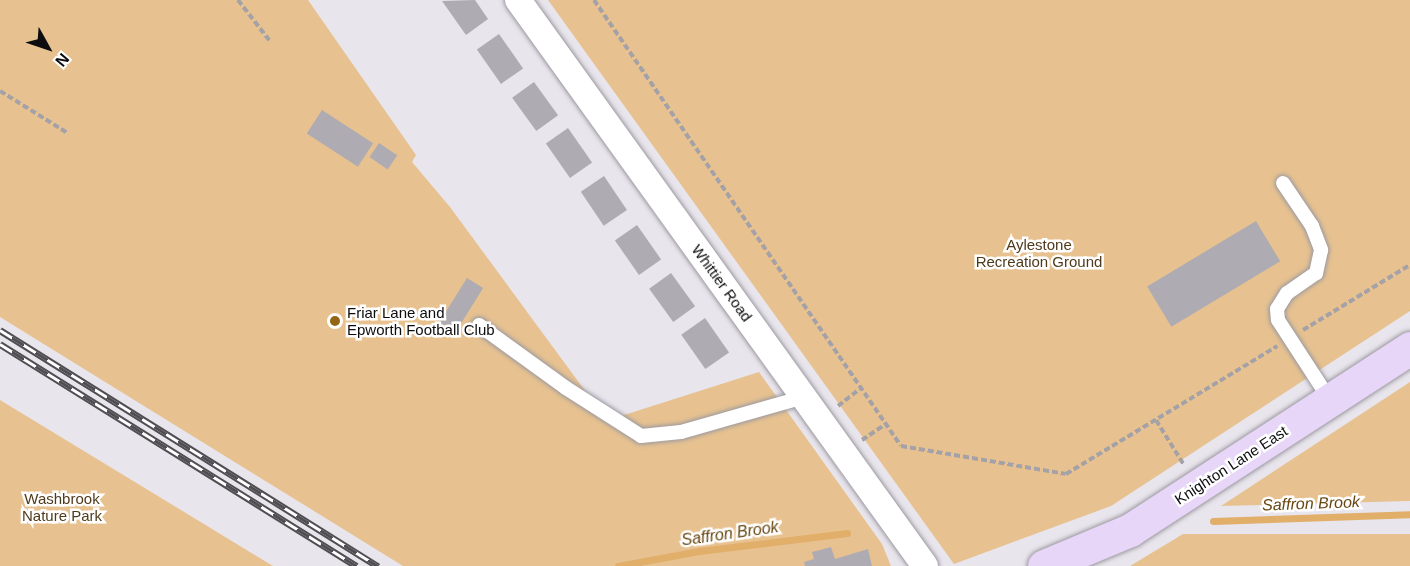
<!DOCTYPE html>
<html>
<head>
<meta charset="utf-8">
<style>
	body { margin:0 }
	#map { position:relative; width:1410px; height:566px; overflow:hidden; background:#e9e5ed; font-family:Arial,sans-serif }
	div>[style] { position:absolute }
	.green>* { inset:0; background:#e7c290 }
	.stream>* { height:7px; margin:-3.5px; padding:0 3.5px; transform-origin:3.5px; border-radius:3.5px; background:#e1af6a }
	.building>* { inset:0; background:#aeabb2; transform-origin:0 0 }
	.path>* { height:4px; margin-top:-2px; transform-origin:0; background:repeating-linear-gradient(90deg,#a4a1a7 0 6px,transparent 0 9px) }
	.roads { filter:drop-shadow(0 0 2px #9c99a0) drop-shadow(0 0 2px #9c99a0) }
	.lane>* { height:14px; margin:-7px; padding:0 7px; transform-origin:7px; border-radius:7px; background:#fff }
	.street>* { height:26px; margin:-13px; padding:0 13px; transform-origin:13px; border-radius:13px; background:#fff }
	.secondary>* { height:33px; margin:-16.5px; padding:0 16.5px; transform-origin:16.5px; border-radius:16.5px; background:#e8d6f9 }
	.rail>* { height:7px; margin-top:-3.5px; transform-origin:0; background:repeating-linear-gradient(90deg,#fff 0 14px,#504e52 0 28px); box-sizing:border-box; border-block:2px solid #504e52 }
	.dots>* { width:16px; height:16px; translate:-50% -50%; box-sizing:border-box; border:3px solid #fff; border-radius:50% }
	span { translate:-50% -50%; white-space:nowrap; text-align:center; line-height:1.15; -webkit-text-stroke:5px #fff; paint-order:stroke }
	.park-label { font-size:15px; color:#503a1c }
	.street-label { font-size:15px; color:#0d0c0e }
	.poi-label { font-size:15px; color:#0d0c0e }
	.left { translate:0 -50%; text-align:left }
	.water-label { font-size:16px; color:#674610; font-style:italic }
	.north { position:absolute; left:18px; top:18px; width:60px; height:60px; -webkit-text-stroke:4px #fff; paint-order:stroke; rotate:130deg; font-size:16px; font-weight:700; line-height:24px; text-align:center; color:#0d0c0e }
	.north::after { content:''; display:block; margin:auto; width:21px; height:27px; background:#0d0c0e; clip-path:polygon(50% 0,100% 100%,50% 72%,0 100%) }
</style>
</head>
<body>
<div id="map">
	<div class="green">
		<i style="clip-path:polygon(0 0,308px 0,416px 155px,412px 162px,450px 207px,586px 392px,621px 416px,759px 372px,882px 544px,891px 566px,403px 566px,0 317px)"></i>
		<i style="clip-path:polygon(548px 0,1410px 0,1410px 311px,1111px 506px,954px 564px)"></i>
		<i style="clip-path:polygon(1410px 382px,1410px 501px,1221px 506px)"></i>
		<i style="clip-path:polygon(0 400px,273px 566px,0 566px)"></i>
		<i style="clip-path:polygon(1183px 534px,1410px 534px,1410px 566px,1130px 566px)"></i>
	</div>
	<div class="stream">
		<i style="left:1213px;top:521px;width:197px;rotate:-2deg"></i>
		<i style="left:618px;top:566px;width:82px;rotate:-10.5deg"></i>
		<i style="left:699px;top:551px;width:149px;rotate:-6.9deg"></i>
	</div>
	<div class="building">
		<i style="clip-path:polygon(475px 0,488px 19px,466px 35px,442px 1px)"></i>
		<i style="left:499px;top:34px;width:42px;height:27px;rotate:55deg"></i>
		<i style="left:534px;top:82px;width:41px;height:27px;rotate:54deg"></i>
		<i style="left:322px;top:110px;width:61px;height:28px;rotate:33deg"></i>
		<i style="left:568px;top:128px;width:42px;height:27px;rotate:55deg"></i>
		<i style="left:379px;top:143px;width:22px;height:17px;rotate:34deg"></i>
		<i style="left:604px;top:176px;width:41px;height:28px;rotate:56deg"></i>
		<i style="left:1256px;top:221px;width:47px;height:127px;rotate:59deg"></i>
		<i style="left:637px;top:225px;width:42px;height:27px;rotate:55deg"></i>
		<i style="left:671px;top:273px;width:41px;height:27px;rotate:54deg"></i>
		<i style="left:467px;top:278px;width:19px;height:52px;rotate:32deg"></i>
		<i style="left:705px;top:318px;width:42px;height:29px;rotate:55deg"></i>
		<i style="clip-path:polygon(831px 547px,835px 559px,868px 549px,872px 566px,805px 566px,804px 562px,814px 559px,812px 552px)"></i>
	</div>
	<div class="path">
		<i style="left:238px;top:0;width:51px;rotate:52.2deg"></i>
		<i style="left:594px;top:0;width:541px;rotate:55.46deg"></i>
		<i style="left:901px;top:446px;width:167px;rotate:9.6deg"></i>
		<i style="left:1066px;top:474px;width:247px;rotate:-31.2deg"></i>
		<i style="left:0;top:91px;width:81px;rotate:31.9deg"></i>
		<i style="left:1303px;top:330px;width:125px;rotate:-31.3deg"></i>
		<i style="left:838px;top:406px;width:29px;rotate:-38deg"></i>
		<i style="left:1156px;top:420px;width:53px;rotate:58.1deg"></i>
		<i style="left:862px;top:440px;width:29px;rotate:-34deg"></i>
	</div>
	<div class="roads">
		<div class="lane">
			<i style="left:1283px;top:183px;width:52px;rotate:56deg"></i>
			<i style="left:1312px;top:226px;width:26px;rotate:69deg"></i>
			<i style="left:1321px;top:250px;width:24px;rotate:102deg"></i>
			<i style="left:1316px;top:273px;width:35px;rotate:145deg"></i>
			<i style="left:1287px;top:293px;width:19px;rotate:122deg"></i>
			<i style="left:1277px;top:309px;width:11px;rotate:85deg"></i>
			<i style="left:1278px;top:320px;width:95px;rotate:57deg"></i>
			<i style="left:479px;top:325px;width:107px;rotate:35.9deg"></i>
			<i style="left:566px;top:388px;width:89px;rotate:32.6deg"></i>
			<i style="left:641px;top:436px;width:40px;rotate:-5.7deg"></i>
			<i style="left:681px;top:432px;width:128px;rotate:-15.9deg"></i>
		</div>
		<div class="street">
			<i style="left:518px;top:0;width:697px;rotate:54.28deg"></i>
		</div>
		<div class="secondary">
			<i style="left:1044px;top:566px;width:93px;rotate:-22.7deg"></i>
			<i style="left:1130px;top:530px;width:334px;rotate:-33deg"></i>
		</div>
	</div>
	<div class="rail">
		<i style="left:0;top:330px;width:446px;rotate:32deg"></i>
		<i style="left:0;top:344px;width:420px;rotate:31.9deg"></i>
	</div>
	<div class="dots">
		<i style="left:335px;top:321px;background:#946514"></i>
	</div>
	<div class="park-label">
		<span style="left:1039px;top:253px">Aylestone<br>Recreation Ground</span>
		<span style="left:62px;top:507px">Washbrook<br>Nature Park</span>
	</div>
	<div class="street-label">
		<span style="left:722px;top:283px;rotate:54deg">Whittier Road</span>
		<span style="left:1231px;top:465px;rotate:-33deg">Knighton Lane East</span>
	</div>
	<div class="poi-label">
		<span class="left" style="left:347px;top:321px">Friar Lane and<br>Epworth Football Club</span>
	</div>
	<div class="water-label">
		<span style="left:1311px;top:504px;rotate:-2deg">Saffron Brook</span>
		<span style="left:730px;top:534px;rotate:-8deg">Saffron Brook</span>
	</div>
	<div class="north">N</div>
</div>
</body>
</html>
